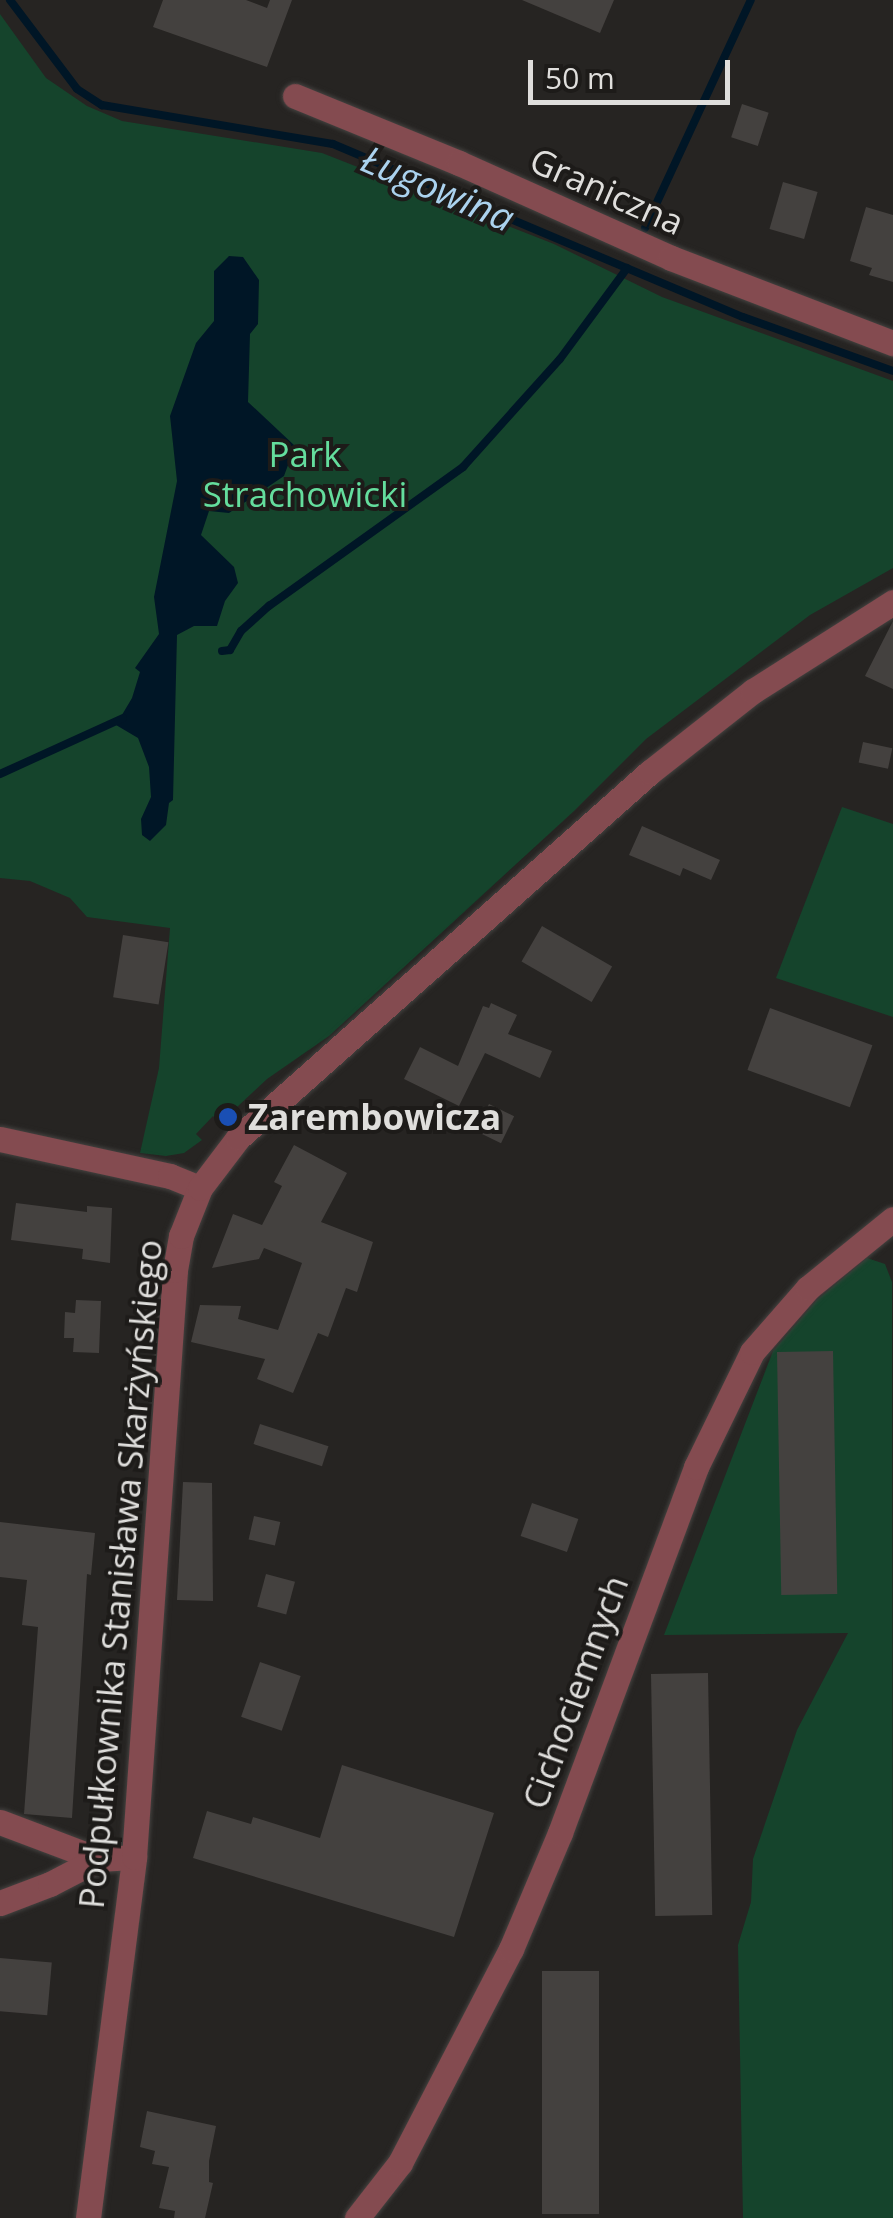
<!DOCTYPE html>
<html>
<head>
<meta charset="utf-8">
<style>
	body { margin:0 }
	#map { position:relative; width:893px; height:2218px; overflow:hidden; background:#262422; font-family:"Open Sans",sans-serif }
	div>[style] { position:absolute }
	.green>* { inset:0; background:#15442c }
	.water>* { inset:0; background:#001626 }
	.stream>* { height:8px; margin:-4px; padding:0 4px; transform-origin:4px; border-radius:4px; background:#001626 }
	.building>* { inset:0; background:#44413f; transform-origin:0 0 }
	.roads { filter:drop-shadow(0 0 2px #444240) drop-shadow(0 0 2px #444240) }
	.minor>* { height:25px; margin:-12.5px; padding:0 12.5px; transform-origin:12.5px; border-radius:12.5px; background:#844b50 }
	.dots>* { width:28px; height:28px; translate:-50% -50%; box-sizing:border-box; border:5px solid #1d1b19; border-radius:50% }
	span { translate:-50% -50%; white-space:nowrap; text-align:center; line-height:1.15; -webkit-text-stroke:8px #1d1b19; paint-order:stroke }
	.street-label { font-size:35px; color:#dfdedc }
	.park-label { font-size:35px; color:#64dd9d }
	.poi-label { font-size:35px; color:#dfdedc; font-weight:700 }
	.left { translate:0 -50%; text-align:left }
	.water-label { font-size:38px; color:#abd2ee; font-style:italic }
	.scale { position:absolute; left:528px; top:60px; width:202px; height:45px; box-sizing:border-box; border:5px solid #dfdedc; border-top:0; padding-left:12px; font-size:30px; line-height:35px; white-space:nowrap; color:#dfdedc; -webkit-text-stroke:8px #1d1b19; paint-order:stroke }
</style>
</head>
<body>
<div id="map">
	<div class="green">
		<i style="clip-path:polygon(0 14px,46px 78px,87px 106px,122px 121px,322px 153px,554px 244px,662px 297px,893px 381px,893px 568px,810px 615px,646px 739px,574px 811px,329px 1036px,267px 1079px,220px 1123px,213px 1116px,196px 1134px,202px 1140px,184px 1153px,166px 1156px,140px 1153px,159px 1068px,170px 928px,87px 917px,70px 898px,30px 881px,0 878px)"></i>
		<i style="clip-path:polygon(842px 807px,893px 824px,893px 1017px,776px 978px)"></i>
		<i style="clip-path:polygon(867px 1258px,885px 1264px,892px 1282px,893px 2218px,743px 2218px,738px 1945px,751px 1902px,753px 1859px,797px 1730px,848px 1633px,664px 1635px,773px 1351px,817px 1300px)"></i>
	</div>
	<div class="water">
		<i style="clip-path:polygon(229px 256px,243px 257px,259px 280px,258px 324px,250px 334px,248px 402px,295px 446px,284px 476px,229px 513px,209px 511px,201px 535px,234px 567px,238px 583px,225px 601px,217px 626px,194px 626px,177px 635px,173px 800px,169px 803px,166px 825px,150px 841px,142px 835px,141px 819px,151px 797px,149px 767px,138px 738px,116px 725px,132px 698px,140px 672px,135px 668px,159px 634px,154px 597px,177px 481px,170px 416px,196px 343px,214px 321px,214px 271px)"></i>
	</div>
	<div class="stream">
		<i style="left:10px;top:0;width:111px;rotate:53deg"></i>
		<i style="left:77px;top:89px;width:30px;rotate:33deg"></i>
		<i style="left:102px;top:105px;width:234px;rotate:9.6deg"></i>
		<i style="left:333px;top:144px;width:445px;rotate:22.9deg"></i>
		<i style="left:743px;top:317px;width:159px;rotate:19.8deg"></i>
		<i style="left:645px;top:228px;width:251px;rotate:-65.1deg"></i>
		<i style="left:222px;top:651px;width:8px;rotate:-7deg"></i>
		<i style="left:230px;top:650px;width:22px;rotate:-60deg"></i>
		<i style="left:241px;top:631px;width:38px;rotate:-42deg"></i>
		<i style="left:269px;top:606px;width:239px;rotate:-35.6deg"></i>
		<i style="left:463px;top:467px;width:145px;rotate:-48.1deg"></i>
		<i style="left:560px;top:359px;width:113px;rotate:-53.6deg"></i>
		<i style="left:0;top:774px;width:135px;rotate:-24.5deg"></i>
	</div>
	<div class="building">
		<i style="clip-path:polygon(163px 0,246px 0,267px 8px,270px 0,292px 0,267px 67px,153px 27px)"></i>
		<i style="clip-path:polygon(522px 0,614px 0,600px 33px)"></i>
		<i style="left:742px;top:104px;width:28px;height:35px;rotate:18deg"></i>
		<i style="left:783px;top:182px;width:36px;height:49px;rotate:16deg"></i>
		<i style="clip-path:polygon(866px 207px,893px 215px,893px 282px,869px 275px,872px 268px,850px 261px)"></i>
		<i style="clip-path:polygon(893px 621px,893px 689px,865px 676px)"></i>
		<i style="left:863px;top:742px;width:30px;height:21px;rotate:12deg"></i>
		<i style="clip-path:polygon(642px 826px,720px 860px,711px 880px,683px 868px,680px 876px,629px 855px)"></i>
		<i style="left:542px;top:926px;width:81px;height:41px;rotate:30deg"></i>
		<i style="left:123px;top:935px;width:46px;height:63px;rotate:9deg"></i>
		<i style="clip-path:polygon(491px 1003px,517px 1015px,508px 1034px,552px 1051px,540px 1078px,485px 1053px,459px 1106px,404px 1079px,420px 1047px,458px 1066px,483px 1006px,489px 1008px)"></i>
		<i style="left:770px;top:1008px;width:109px;height:66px;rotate:20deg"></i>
		<i style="left:489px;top:1104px;width:28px;height:30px;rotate:26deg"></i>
		<i style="clip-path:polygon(294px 1145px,347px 1173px,321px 1222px,373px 1242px,357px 1292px,346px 1288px,328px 1337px,318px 1333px,293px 1393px,257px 1379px,265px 1359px,191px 1342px,200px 1305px,241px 1306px,238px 1319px,278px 1330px,302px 1263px,264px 1248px,259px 1259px,212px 1268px,233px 1214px,262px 1225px,282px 1186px,274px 1182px)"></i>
		<i style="clip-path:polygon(16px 1203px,87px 1212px,87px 1206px,112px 1208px,110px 1263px,82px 1259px,83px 1249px,11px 1240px)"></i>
		<i style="clip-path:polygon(76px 1300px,101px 1301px,99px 1353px,73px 1352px,74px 1338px,64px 1338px,65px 1312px,75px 1313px)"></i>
		<i style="left:833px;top:1351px;width:243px;height:56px;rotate:89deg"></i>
		<i style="left:260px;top:1424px;width:72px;height:21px;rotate:18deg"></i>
		<i style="clip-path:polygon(183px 1482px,212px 1483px,213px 1601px,177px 1600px)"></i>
		<i style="left:532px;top:1503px;width:49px;height:35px;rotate:19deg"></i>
		<i style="left:254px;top:1516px;width:27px;height:24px;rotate:13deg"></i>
		<i style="clip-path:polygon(0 1522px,95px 1533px,91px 1575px,87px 1574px,72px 1818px,24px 1814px,38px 1627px,22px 1625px,27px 1580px,0 1577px)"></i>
		<i style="left:266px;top:1574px;width:30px;height:34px;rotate:15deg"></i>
		<i style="left:260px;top:1662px;width:43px;height:58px;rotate:19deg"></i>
		<i style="left:708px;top:1673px;width:242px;height:57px;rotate:89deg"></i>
		<i style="clip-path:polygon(342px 1765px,494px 1813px,454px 1937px,193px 1858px,207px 1811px,251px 1824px,253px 1817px,320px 1838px)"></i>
		<i style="left:0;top:1958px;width:52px;height:53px;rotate:5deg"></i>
		<i style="left:542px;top:1971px;width:57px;height:243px"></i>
		<i style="clip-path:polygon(147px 2111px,216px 2126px,209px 2161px,209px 2182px,213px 2183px,205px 2218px,174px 2218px,175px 2211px,159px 2208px,169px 2167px,152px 2164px,155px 2151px,140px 2147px)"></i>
	</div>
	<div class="roads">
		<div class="minor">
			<i style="left:295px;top:96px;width:177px;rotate:22.2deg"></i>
			<i style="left:459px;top:163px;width:232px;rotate:24.1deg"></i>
			<i style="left:671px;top:258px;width:238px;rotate:21deg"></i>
			<i style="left:0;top:1139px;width:174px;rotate:12.3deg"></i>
			<i style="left:170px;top:1176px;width:32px;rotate:22deg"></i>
			<i style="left:0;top:1822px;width:105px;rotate:20.7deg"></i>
			<i style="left:98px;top:1859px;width:36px;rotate:-3deg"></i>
			<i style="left:0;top:1903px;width:53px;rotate:-20.8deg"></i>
			<i style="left:50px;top:1884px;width:54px;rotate:-27.5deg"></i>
			<i style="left:88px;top:2218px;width:364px;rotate:-82.7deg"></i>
			<i style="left:134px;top:1857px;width:588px;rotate:-86deg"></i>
			<i style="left:175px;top:1270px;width:35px;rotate:-80deg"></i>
			<i style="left:181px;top:1236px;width:52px;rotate:-68.4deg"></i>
			<i style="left:200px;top:1188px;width:63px;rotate:-52.8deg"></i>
			<i style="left:238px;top:1138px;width:551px;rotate:-41.62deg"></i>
			<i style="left:650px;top:772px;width:131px;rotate:-38.2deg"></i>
			<i style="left:753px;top:691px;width:166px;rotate:-32.4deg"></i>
			<i style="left:357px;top:2218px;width:70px;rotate:-52deg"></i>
			<i style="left:400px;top:2163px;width:241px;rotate:-62.6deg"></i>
			<i style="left:511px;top:1949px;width:126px;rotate:-67.1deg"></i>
			<i style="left:560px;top:1833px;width:390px;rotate:-69.6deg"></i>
			<i style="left:696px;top:1467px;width:128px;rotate:-64deg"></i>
			<i style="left:752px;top:1352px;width:85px;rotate:-48.8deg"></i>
			<i style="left:808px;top:1288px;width:109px;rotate:-39.1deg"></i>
		</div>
	</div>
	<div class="dots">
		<i style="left:228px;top:1117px;background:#1a4fb4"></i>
	</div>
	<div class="street-label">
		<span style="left:607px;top:191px;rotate:24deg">Graniczna</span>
		<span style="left:120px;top:1574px;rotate:-85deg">Podpułkownika Stanisława Skarżyńskiego</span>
		<span style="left:575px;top:1692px;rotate:-70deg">Cichociemnych</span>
	</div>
	<div class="park-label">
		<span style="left:305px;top:474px">Park<br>Strachowicki</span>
	</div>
	<div class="poi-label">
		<span class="left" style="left:248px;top:1117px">Zarembowicza</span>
	</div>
	<div class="water-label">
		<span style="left:438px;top:188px;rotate:23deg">Ługowina</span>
	</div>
	<div class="scale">50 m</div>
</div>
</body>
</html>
